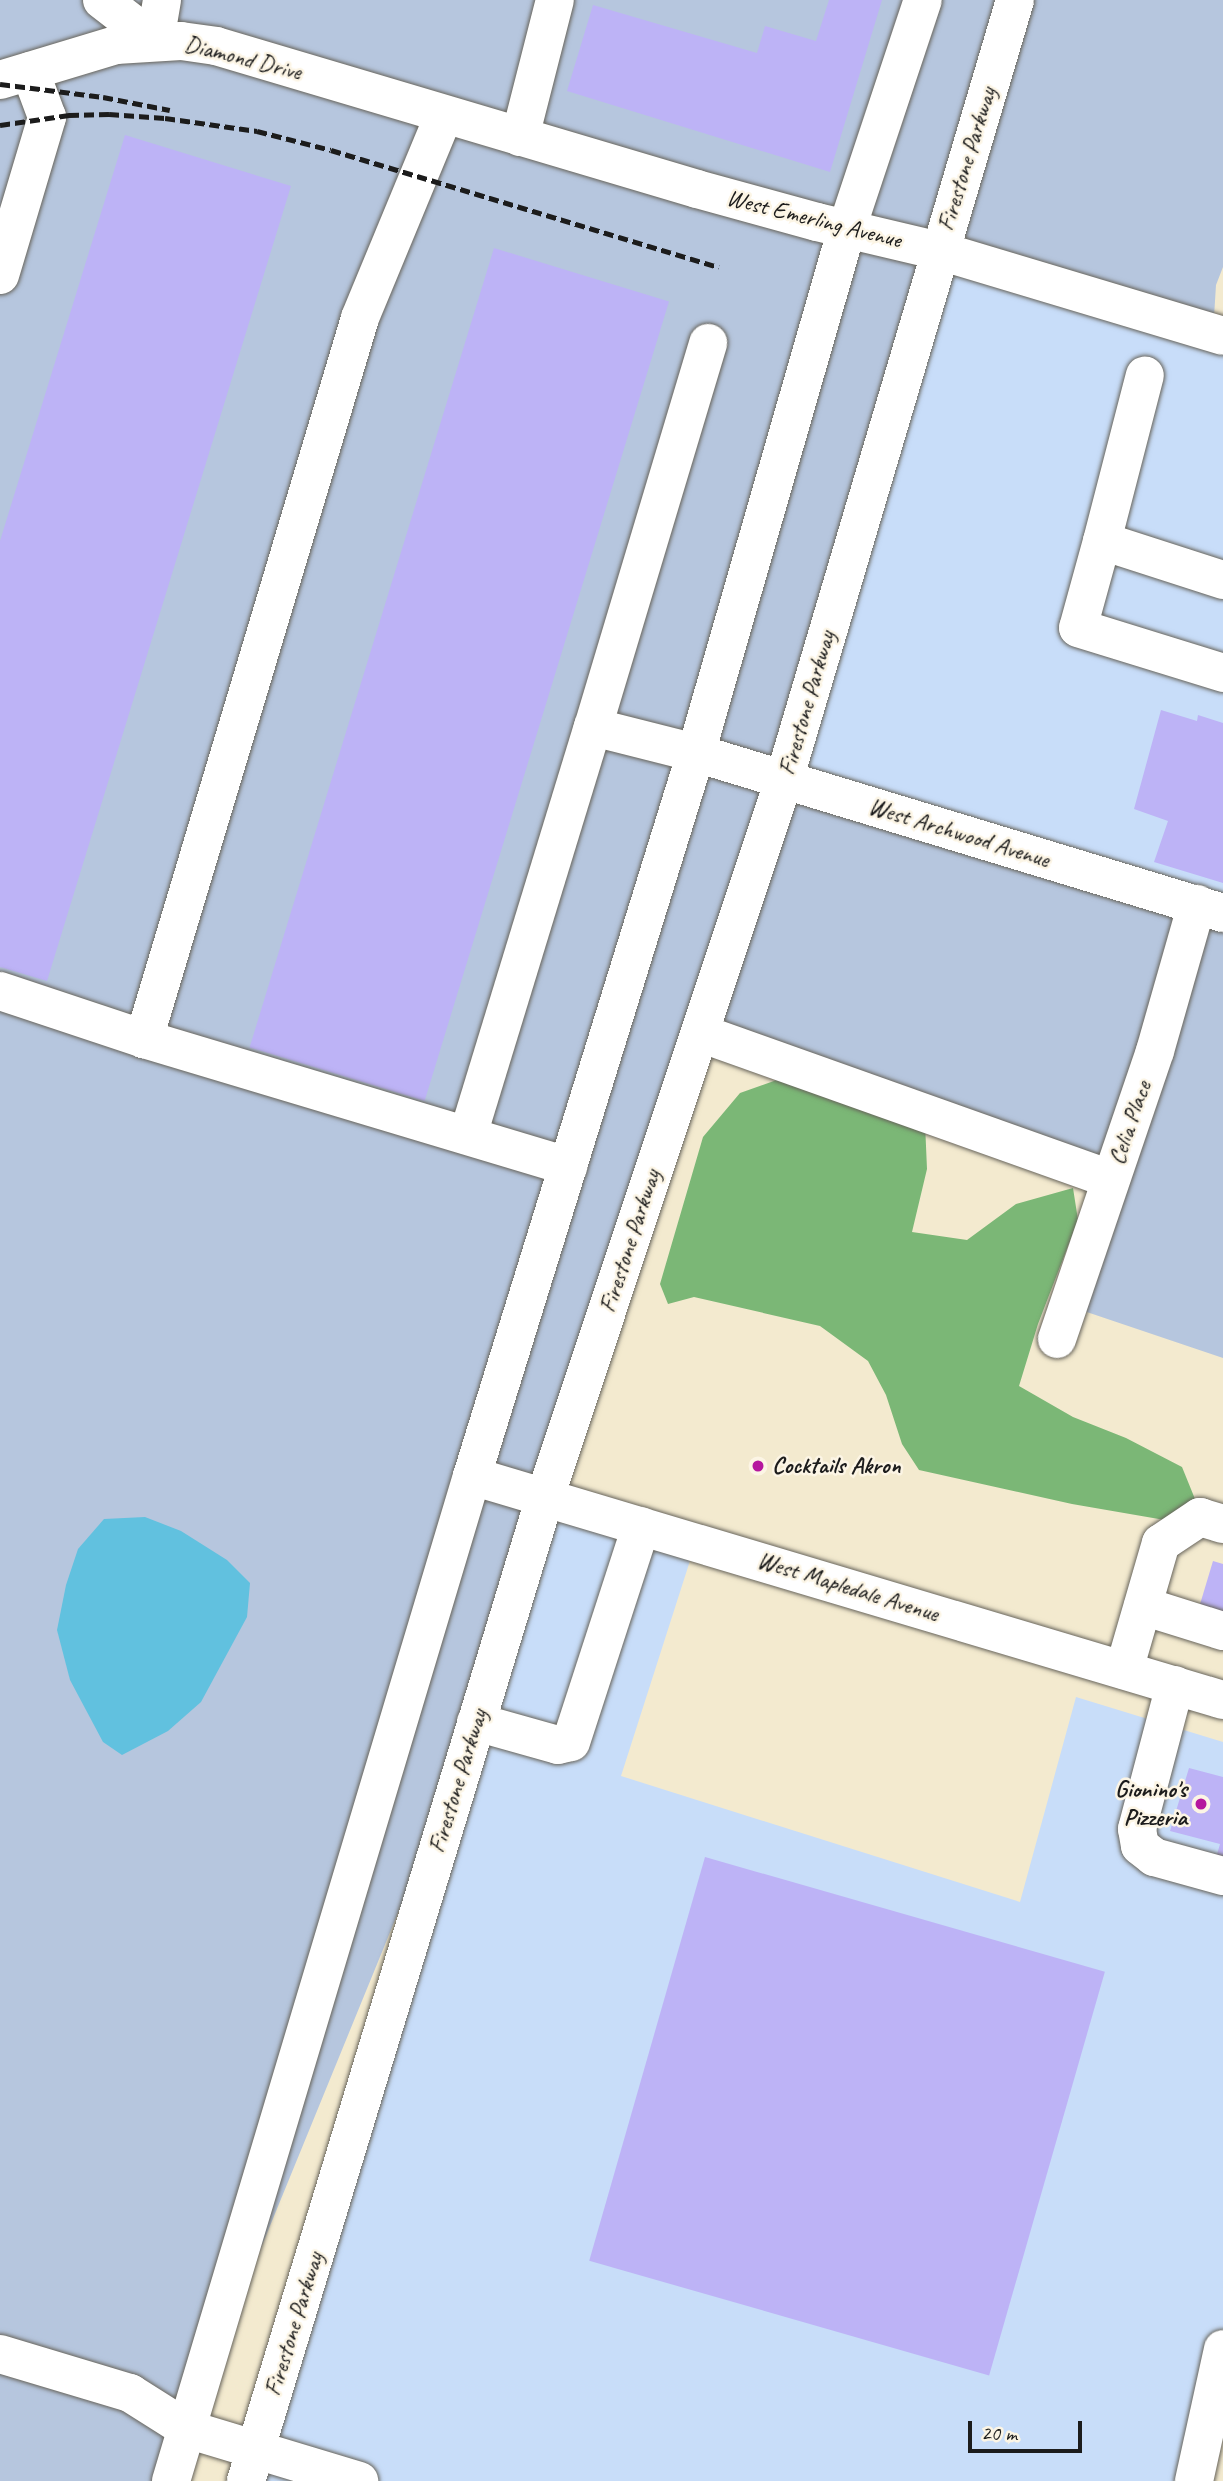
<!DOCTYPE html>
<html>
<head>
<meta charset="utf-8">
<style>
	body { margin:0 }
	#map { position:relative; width:1223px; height:2481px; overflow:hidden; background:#f3eacf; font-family:Caveat,sans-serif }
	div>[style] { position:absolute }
	.built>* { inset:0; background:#c8ddf9 }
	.industrial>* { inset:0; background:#b6c6de }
	.forest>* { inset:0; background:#7bb776 }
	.water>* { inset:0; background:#61c1df }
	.building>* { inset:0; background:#bdb3f6; transform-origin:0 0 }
	.roads { filter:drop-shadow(0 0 2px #67645b) drop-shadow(0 0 2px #67645b) }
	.minor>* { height:38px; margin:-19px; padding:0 19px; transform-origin:19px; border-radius:19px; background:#fff }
	.major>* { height:38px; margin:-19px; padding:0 19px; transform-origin:19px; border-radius:19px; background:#fff }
	.rail>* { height:5px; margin-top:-2.5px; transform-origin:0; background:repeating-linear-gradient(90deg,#1c1c1c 0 10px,transparent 0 15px) }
	.dots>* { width:19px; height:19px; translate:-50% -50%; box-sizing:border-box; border:4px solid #fcf5e5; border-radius:50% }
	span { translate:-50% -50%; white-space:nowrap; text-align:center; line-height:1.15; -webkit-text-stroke:5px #fcf5e5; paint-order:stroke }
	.street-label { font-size:24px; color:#1c1c1c }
	.poi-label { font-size:24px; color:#1c1c1c; font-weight:700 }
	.left { translate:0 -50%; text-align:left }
	.right { translate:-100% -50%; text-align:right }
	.scale { position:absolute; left:968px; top:2421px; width:114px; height:32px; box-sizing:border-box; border:4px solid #1c1c1c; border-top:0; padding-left:9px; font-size:21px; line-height:24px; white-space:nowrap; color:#1c1c1c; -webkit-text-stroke:5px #fcf5e5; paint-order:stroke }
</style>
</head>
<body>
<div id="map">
	<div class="built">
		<i style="clip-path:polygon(940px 251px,1223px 336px,1223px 913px,784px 780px)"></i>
		<i style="clip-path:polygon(545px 1497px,696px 1542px,621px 1776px,1020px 1902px,1076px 1697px,1223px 1742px,1223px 2349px,1194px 2481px,246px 2481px)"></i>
	</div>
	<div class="industrial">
		<i style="clip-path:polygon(0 0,1223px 0,1223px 267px,1216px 285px,1213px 333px,940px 251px,785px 779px,1223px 913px,1223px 1358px,1069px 1306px,1111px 1179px,700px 1033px,476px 1722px,187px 2429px,171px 2481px,0 2481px)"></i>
	</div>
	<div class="forest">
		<i style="clip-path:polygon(785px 1077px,925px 1123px,927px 1169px,912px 1232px,967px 1240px,1016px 1204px,1073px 1188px,1078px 1220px,1038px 1324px,1019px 1386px,1073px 1417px,1126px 1438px,1182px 1467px,1195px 1499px,1182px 1523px,1072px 1504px,919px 1470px,902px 1444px,886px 1395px,868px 1361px,820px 1326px,694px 1297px,668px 1304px,660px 1284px,703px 1137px,740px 1093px)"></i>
	</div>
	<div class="water">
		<i style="clip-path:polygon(145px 1517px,181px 1531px,227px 1560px,250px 1583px,247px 1617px,201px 1702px,168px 1731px,122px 1755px,103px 1742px,70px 1680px,57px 1630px,66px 1585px,78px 1549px,104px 1519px)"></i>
	</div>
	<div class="building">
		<i style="clip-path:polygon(829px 0,882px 0,830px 172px,567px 91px,593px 5px,757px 53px,765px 26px,816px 41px)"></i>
		<i style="clip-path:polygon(125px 135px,291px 186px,47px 981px,0 967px,0 541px)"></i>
		<i style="left:494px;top:248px;width:183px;height:836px;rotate:17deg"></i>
		<i style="clip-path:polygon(1161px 710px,1197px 721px,1198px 715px,1223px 723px,1223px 883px,1154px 862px,1168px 821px,1134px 809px)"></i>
		<i style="clip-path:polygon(1213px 1561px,1223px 1564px,1223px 1618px,1198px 1611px)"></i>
		<i style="clip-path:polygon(1189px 1768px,1223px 1777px,1223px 1883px,1210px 1879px,1220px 1844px,1170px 1831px)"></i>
		<i style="left:705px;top:1857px;width:416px;height:420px;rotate:16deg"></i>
	</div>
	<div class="roads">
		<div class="minor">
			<i style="left:102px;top:0;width:67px;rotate:37.7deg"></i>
			<i style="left:155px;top:41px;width:42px;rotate:-80.3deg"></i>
			<i style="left:0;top:80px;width:121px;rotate:-16.8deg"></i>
			<i style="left:116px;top:45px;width:65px;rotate:-3.5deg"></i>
			<i style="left:181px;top:41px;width:35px;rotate:8deg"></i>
			<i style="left:216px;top:46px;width:502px;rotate:16.56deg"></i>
			<i style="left:697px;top:189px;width:124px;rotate:15.4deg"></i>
			<i style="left:817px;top:222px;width:126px;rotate:13.3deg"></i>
			<i style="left:940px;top:251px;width:295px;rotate:16.7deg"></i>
			<i style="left:444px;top:115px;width:220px;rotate:112.5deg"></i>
			<i style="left:360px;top:318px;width:753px;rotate:106.68deg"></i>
			<i style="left:144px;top:1039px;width:443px;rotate:16.7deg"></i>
			<i style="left:520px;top:137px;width:141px;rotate:-75.7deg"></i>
			<i style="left:0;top:275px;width:165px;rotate:-73.4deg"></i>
			<i style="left:47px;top:117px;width:49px;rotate:-110.3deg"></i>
			<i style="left:1102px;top:541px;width:171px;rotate:-75.5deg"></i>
			<i style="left:1223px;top:580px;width:127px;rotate:-162.1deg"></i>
			<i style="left:1102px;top:541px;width:90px;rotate:105.4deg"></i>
			<i style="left:1078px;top:628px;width:152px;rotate:17.2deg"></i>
			<i style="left:593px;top:727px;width:401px;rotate:-73.3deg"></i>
			<i style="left:0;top:991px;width:152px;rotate:18.4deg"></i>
			<i style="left:700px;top:1033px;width:436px;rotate:19.6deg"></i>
			<i style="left:468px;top:1135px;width:427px;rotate:-73deg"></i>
			<i style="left:593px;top:727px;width:106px;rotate:14.2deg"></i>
			<i style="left:696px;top:753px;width:551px;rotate:16.89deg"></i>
			<i style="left:1057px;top:1339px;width:304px;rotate:-71.2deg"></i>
			<i style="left:1155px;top:1051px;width:153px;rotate:-74.1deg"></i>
			<i style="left:472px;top:1476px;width:784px;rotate:16.61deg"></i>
			<i style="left:1143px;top:1606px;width:84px;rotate:17.4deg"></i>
			<i style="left:1124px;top:1670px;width:132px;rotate:-73.8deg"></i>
			<i style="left:1161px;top:1543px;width:47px;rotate:-33.7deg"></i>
			<i style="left:1200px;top:1517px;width:24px;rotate:17deg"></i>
			<i style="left:1175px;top:1685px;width:149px;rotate:104.8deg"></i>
			<i style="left:1137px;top:1829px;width:17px;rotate:80deg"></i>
			<i style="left:1140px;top:1846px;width:18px;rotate:38deg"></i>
			<i style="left:1154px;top:1857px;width:72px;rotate:15.4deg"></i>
			<i style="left:476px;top:1722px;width:85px;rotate:15.7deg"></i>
			<i style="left:558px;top:1745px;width:13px;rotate:-13deg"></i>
			<i style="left:571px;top:1742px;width:227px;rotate:-72deg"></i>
			<i style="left:0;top:2354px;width:136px;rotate:16.7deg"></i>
			<i style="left:130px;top:2393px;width:67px;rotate:32.3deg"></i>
			<i style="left:187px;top:2429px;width:180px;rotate:16.8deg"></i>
			<i style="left:171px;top:2481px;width:1049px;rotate:-73.33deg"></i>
			<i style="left:472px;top:1476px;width:757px;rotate:-72.79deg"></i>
			<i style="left:696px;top:753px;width:546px;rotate:-73.95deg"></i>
			<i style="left:847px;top:228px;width:240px;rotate:-71.6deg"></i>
			<i style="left:246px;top:2481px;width:1028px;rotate:-73.1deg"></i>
			<i style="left:545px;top:1497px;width:756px;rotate:-71.57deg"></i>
			<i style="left:784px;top:780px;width:813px;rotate:-73.5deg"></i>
		</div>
		<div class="major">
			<i style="left:1194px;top:2481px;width:135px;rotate:-77.6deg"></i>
		</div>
	</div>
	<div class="rail">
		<i style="left:0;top:84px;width:104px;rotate:7.2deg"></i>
		<i style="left:103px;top:97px;width:68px;rotate:11deg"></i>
		<i style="left:0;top:125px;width:70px;rotate:-8.2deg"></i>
		<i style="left:69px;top:115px;width:40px;rotate:-1.4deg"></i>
		<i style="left:109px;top:114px;width:56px;rotate:4.1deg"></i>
		<i style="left:165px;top:118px;width:93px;rotate:8deg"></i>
		<i style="left:257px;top:131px;width:76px;rotate:14.4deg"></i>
		<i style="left:331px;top:150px;width:405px;rotate:16.8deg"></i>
	</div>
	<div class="dots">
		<i style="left:758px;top:1466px;background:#b5179e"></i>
		<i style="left:1201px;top:1804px;background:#b5179e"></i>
	</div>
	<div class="street-label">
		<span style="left:243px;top:58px;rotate:14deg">Diamond Drive</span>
		<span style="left:967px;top:159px;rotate:-73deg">Firestone Parkway</span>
		<span style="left:814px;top:219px;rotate:14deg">West Emerling Avenue</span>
		<span style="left:807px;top:703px;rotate:-74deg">Firestone Parkway</span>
		<span style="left:959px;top:833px;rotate:17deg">West Archwood Avenue</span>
		<span style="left:1130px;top:1123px;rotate:-71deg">Celia Place</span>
		<span style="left:630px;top:1241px;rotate:-72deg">Firestone Parkway</span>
		<span style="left:848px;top:1587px;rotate:17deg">West Mapledale Avenue</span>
		<span style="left:458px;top:1781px;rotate:-73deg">Firestone Parkway</span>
		<span style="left:294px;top:2324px;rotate:-73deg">Firestone Parkway</span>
	</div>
	<div class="poi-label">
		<span class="left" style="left:772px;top:1466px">Cocktails Akron</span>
		<span class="right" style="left:1187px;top:1804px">Gionino's<br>Pizzeria</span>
	</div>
	<div class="scale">20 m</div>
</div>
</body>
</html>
